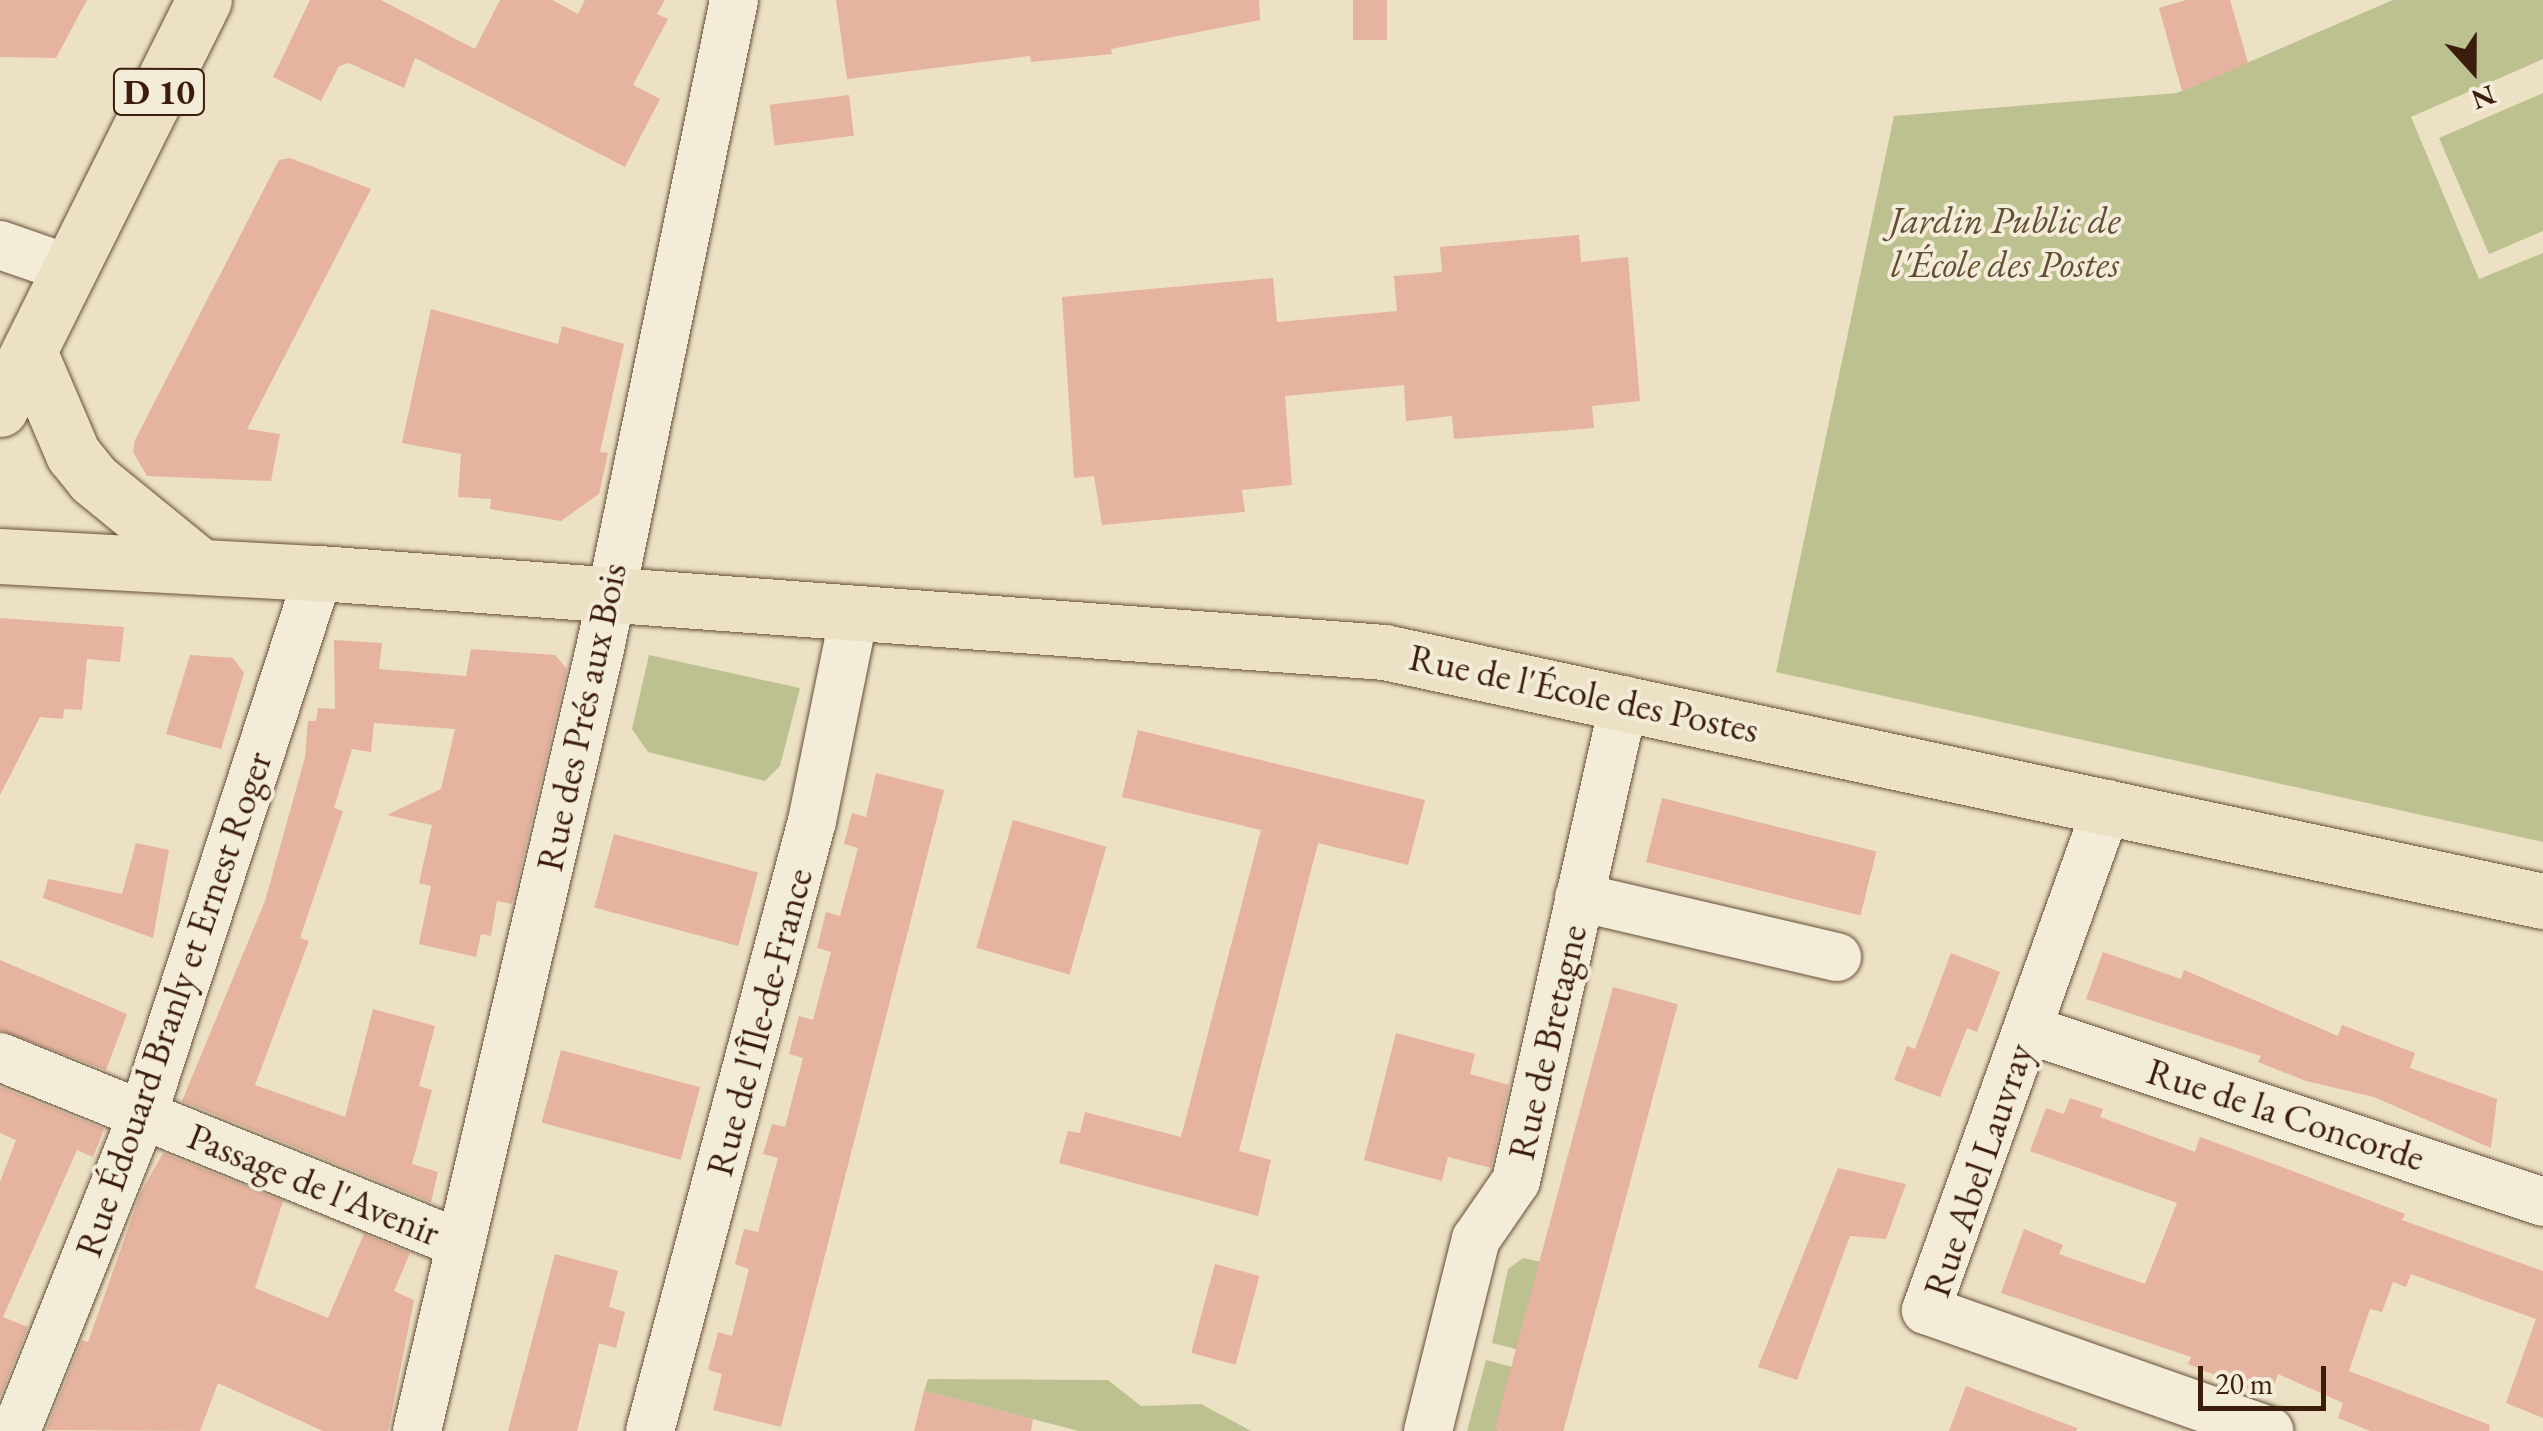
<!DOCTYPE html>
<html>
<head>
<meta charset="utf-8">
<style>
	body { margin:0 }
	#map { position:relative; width:2543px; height:1431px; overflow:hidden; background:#ece1c4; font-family:"EB Garamond",serif }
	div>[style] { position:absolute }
	.green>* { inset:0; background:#bdc190; transform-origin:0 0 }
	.building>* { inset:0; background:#e5b39f; transform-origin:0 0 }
	.roads { filter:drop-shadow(0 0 2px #684e39) drop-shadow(0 0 2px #684e39) }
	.minor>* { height:48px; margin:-24px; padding:0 24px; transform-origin:24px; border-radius:24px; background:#f3ecd9 }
	.major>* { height:55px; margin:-27.5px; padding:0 27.5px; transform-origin:27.5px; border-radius:27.5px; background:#ece1c4 }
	span { translate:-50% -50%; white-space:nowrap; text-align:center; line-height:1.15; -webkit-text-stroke:8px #f3ecd9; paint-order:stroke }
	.shield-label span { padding:2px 8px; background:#f3ecd9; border:2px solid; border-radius:8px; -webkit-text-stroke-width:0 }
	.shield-label { font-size:35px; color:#3c1d0b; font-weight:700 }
	.park-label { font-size:38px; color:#634e33; font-style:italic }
	.street-label { font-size:38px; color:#3c1d0b }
	.north { position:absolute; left:2423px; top:20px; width:100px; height:100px; -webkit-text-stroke:8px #f3ecd9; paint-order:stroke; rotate:159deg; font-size:28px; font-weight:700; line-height:40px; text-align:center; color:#3c1d0b }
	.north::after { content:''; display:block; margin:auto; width:35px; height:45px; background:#3c1d0b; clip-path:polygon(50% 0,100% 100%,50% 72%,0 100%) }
	.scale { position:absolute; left:2198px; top:1366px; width:128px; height:45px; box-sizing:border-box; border:5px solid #3c1d0b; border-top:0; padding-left:12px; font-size:30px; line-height:35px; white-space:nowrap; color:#3c1d0b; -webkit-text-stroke:8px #f3ecd9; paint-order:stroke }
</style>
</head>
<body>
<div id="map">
	<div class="green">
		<i style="clip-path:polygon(2393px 0,2543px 0,2543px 59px,2411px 117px,2479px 279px,2543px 253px,2543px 842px,1776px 672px,1894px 116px,2177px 93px)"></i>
		<i style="clip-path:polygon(2543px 93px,2543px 231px,2489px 254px,2439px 138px)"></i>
		<i style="clip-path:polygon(649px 655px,800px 688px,780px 766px,765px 781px,648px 752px,632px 729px)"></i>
		<i style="clip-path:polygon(1523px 1258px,1542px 1262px,1520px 1350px,1492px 1343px,1508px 1269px)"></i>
		<i style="left:1486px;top:1360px;width:30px;height:73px;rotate:15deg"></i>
		<i style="clip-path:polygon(928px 1379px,1108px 1380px,1141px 1406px,1201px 1404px,1251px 1431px,1079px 1431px,924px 1391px)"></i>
	</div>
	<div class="building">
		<i style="clip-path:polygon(0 0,87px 0,56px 58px,0 57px)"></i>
		<i style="clip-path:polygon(310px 0,381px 0,475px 49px,500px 0,552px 0,578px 14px,585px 0,665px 0,657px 14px,668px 19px,633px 85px,660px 99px,625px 167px,415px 58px,404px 88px,349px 63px,339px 66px,321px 101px,273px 77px)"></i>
		<i style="clip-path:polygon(836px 0,1259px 0,1260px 20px,1111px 49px,1112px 54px,1031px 62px,1030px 56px,847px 79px)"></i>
		<i style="left:1353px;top:0;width:34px;height:40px"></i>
		<i style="clip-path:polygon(2186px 0,2230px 0,2248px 63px,2182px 91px,2159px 8px)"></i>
		<i style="left:849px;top:95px;width:41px;height:80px;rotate:83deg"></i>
		<i style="clip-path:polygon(290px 158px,371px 189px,247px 429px,280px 434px,271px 481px,147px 476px,133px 452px,135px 440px,279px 160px)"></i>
		<i style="clip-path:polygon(1579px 235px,1581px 262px,1628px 257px,1640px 401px,1592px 406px,1594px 428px,1454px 439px,1452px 416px,1406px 421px,1404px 385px,1285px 396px,1292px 485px,1242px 490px,1245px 512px,1102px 525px,1094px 476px,1074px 478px,1062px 297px,1273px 278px,1277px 322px,1397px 311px,1394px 276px,1442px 272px,1440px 247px)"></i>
		<i style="clip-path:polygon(431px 309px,558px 344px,562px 326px,624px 344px,600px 452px,608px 453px,599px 494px,561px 521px,490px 509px,491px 499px,458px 497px,461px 454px,402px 443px)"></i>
		<i style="clip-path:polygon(0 618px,124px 627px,120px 662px,87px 659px,82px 710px,64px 709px,63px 719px,40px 717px,0 795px)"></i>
		<i style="clip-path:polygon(334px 640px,382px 643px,379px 669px,466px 676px,471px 649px,555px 655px,567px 669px,512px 904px,497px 901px,491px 936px,481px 934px,476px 957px,419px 944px,431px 886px,419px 883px,432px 825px,387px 815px,441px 789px,455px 729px,374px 723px,371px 752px,352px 749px,334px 808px,343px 811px,300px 938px,309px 941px,255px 1085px,345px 1117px,373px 1009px,435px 1026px,419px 1086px,432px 1090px,412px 1164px,438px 1172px,431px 1202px,182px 1101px,265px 901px,305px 757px,308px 721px,316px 721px,318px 708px,335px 709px)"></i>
		<i style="clip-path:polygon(190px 655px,233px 658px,244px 673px,221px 749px,166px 734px)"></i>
		<i style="clip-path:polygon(1138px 730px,1425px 800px,1408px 865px,1318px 843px,1239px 1151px,1271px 1160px,1258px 1216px,1059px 1163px,1068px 1131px,1080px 1133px,1085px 1112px,1181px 1137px,1261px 830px,1122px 797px)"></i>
		<i style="clip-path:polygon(876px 773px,944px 790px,781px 1427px,713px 1410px,722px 1374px,708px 1370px,718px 1332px,732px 1336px,749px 1269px,735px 1264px,744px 1229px,758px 1232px,778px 1158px,763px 1154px,772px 1124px,785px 1127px,803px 1058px,789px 1054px,799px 1016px,813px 1020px,831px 952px,817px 948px,826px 912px,840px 916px,858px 848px,844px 844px,852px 813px,866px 817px)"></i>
		<i style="left:1662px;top:798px;width:221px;height:66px;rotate:14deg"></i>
		<i style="left:1013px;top:820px;width:97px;height:133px;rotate:16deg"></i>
		<i style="left:614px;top:834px;width:149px;height:76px;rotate:15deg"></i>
		<i style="clip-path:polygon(136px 843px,169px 850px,153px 938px,43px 898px,48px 879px,122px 894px)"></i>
		<i style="clip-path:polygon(2103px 952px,2181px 979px,2184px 970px,2338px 1036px,2342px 1025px,2415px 1053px,2410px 1068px,2497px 1099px,2491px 1148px,2374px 1097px,2306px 1081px,2258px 1062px,2261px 1056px,2086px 999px)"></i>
		<i style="clip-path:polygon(1951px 953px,2000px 972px,1977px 1032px,1967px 1028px,1940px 1097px,1894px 1080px,1907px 1046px,1915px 1049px)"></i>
		<i style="clip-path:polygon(0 960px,127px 1014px,106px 1070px,0 1030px)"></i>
		<i style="left:1613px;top:987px;width:67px;height:458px;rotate:15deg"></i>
		<i style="clip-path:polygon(1396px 1033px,1475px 1054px,1470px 1074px,1509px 1085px,1491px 1168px,1448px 1157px,1442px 1181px,1364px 1160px)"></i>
		<i style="left:561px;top:1050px;width:144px;height:75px;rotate:15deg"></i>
		<i style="clip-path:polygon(0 1087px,104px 1129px,93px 1157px,77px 1150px,3px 1317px,28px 1327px,0 1397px,0 1182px,16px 1140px,0 1133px)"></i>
		<i style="clip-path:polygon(2070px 1098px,2103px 1109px,2100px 1117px,2195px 1152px,2200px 1137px,2290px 1170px,2405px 1214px,2402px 1220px,2543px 1271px,2543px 1418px,2506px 1403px,2536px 1319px,2411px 1274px,2406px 1287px,2393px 1282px,2382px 1312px,2370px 1309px,2349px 1371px,2490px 1425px,2489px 1431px,2370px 1431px,2338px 1418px,2343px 1403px,2278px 1374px,2271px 1394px,2254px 1391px,2188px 1364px,2191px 1357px,2001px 1293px,2024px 1229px,2063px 1245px,2059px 1254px,2145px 1284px,2177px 1203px,2030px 1151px,2046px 1108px,2064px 1114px)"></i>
		<i style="clip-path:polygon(163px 1153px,283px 1201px,255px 1288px,328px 1318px,364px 1234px,410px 1253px,394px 1291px,414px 1300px,388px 1431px,323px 1431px,218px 1383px,200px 1431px,46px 1430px,82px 1340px,88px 1342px,141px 1192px)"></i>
		<i style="clip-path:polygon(1838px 1168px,1906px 1184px,1886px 1239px,1850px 1236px,1797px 1380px,1758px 1367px)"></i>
		<i style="clip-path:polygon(555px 1254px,618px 1271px,609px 1307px,625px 1312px,616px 1348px,599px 1343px,577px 1431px,508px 1431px)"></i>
		<i style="left:1215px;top:1264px;width:46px;height:92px;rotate:15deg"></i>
		<i style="clip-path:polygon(1966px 1386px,2077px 1428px,2076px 1431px,1949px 1431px)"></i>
		<i style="clip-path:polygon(924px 1391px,1033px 1419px,1031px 1431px,914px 1431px)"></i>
	</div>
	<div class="roads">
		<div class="minor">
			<i style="left:0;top:245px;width:76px;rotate:19.1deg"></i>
			<i style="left:2108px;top:804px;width:538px;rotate:109.78deg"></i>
			<i style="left:1926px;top:1310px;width:364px;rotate:19.4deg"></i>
			<i style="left:1579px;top:897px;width:265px;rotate:13.1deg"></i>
			<i style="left:2027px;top:1029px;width:544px;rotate:18.53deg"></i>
			<i style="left:0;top:1057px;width:497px;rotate:22.1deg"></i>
			<i style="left:16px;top:1431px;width:341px;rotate:-68.2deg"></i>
			<i style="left:143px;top:1114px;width:569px;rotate:-71.98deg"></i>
			<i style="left:417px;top:1431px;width:803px;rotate:-76.83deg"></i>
			<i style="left:600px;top:649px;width:663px;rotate:-78.33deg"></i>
			<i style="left:650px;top:1431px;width:631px;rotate:-75.13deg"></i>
			<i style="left:812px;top:821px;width:215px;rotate:-78.5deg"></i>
			<i style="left:1428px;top:1431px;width:198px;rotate:-76deg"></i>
			<i style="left:1476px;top:1239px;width:70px;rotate:-55.4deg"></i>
			<i style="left:1516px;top:1181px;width:493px;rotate:-77.3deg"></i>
		</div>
		<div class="major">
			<i style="left:31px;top:356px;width:107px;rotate:66.8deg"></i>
			<i style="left:73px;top:454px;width:32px;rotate:51deg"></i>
			<i style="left:93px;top:479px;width:139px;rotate:39.2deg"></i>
			<i style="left:0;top:409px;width:457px;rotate:-63.5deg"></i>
			<i style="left:0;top:556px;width:319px;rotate:3.1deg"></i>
			<i style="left:319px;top:573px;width:1068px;rotate:4.24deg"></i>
			<i style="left:1384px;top:652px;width:1185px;rotate:12.13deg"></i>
		</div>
	</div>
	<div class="shield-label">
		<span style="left:159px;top:92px">D 10</span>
	</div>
	<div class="park-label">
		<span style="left:2005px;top:242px">Jardin Public de<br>l'École des Postes</span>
	</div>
	<div class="street-label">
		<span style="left:1584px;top:693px;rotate:12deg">Rue de l'École des Postes</span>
		<span style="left:581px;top:717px;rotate:-78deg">Rue des Prés aux Bois</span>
		<span style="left:173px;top:1004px;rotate:-71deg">Rue Édouard Branly et Ernest Roger</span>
		<span style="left:759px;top:1022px;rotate:-75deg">Rue de l'Île-de-France</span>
		<span style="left:1547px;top:1042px;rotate:-77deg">Rue de Bretagne</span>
		<span style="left:2286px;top:1114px;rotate:18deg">Rue de la Concorde</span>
		<span style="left:1978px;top:1170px;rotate:-71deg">Rue Abel Lauvray</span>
		<span style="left:314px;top:1184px;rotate:22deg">Passage de l'Avenir</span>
	</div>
	<div class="north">N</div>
	<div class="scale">20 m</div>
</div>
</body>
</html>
